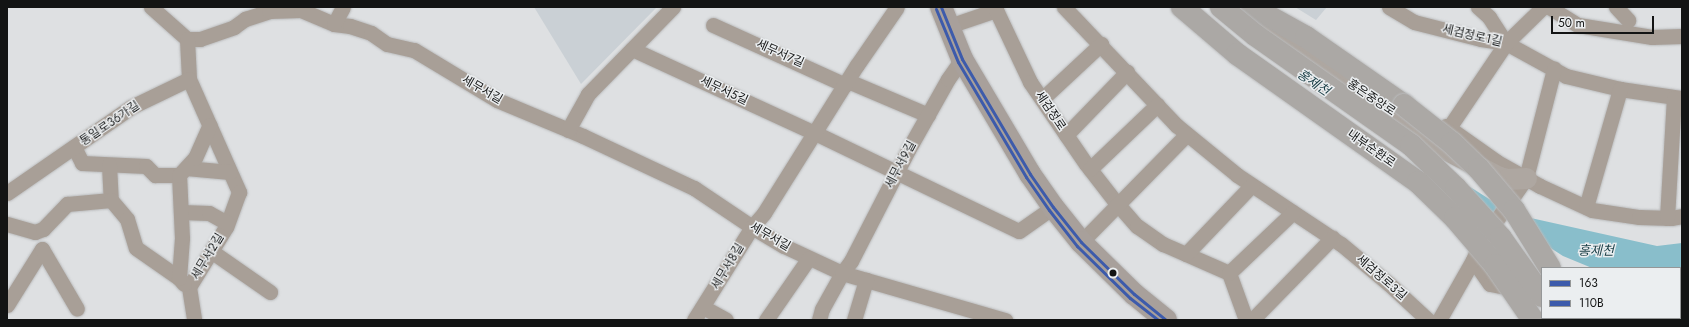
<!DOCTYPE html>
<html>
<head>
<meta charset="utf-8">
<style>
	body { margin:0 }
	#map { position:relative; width:1689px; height:327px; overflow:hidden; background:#dee0e2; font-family:Jost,"Noto Sans KR",sans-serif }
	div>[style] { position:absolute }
	.built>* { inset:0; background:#cad0d5 }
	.water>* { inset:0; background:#89becb }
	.pier>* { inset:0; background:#dee0e2 }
	.roads { filter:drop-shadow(0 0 1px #babbbc) drop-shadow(0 0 1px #babbbc) }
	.street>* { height:15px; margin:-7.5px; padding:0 7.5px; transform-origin:7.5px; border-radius:7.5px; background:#a89f97 }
	.secondary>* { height:21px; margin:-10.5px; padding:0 10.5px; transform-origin:10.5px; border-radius:10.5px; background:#aea7a1 }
	.primary>* { height:22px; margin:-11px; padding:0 11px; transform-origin:11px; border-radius:11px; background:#a8a09b }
	.highway>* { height:22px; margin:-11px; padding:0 11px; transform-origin:11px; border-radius:11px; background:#aba8a5 }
	.bridges { filter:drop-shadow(0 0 1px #babbbc) drop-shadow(0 0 1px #babbbc) }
	.highway-bridge>* { height:22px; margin:-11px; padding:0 11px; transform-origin:11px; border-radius:11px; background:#aba8a5 }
	.bus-1>* { height:3px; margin:-1.5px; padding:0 1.5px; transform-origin:1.5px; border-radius:1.5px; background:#3d5bab }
	.bus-2>* { height:3px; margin:-1.5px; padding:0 1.5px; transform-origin:1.5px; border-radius:1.5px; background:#3d5bab }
	.dots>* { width:11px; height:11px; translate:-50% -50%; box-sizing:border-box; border:2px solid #ebeef0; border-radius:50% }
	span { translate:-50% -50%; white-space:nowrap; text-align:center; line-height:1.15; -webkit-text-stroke:3px #ebeef0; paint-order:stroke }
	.street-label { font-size:12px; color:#131414 }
	.water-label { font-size:13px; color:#193d45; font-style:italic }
	.frame { position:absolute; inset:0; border:8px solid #131414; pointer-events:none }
	.legend { position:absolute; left:1541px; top:267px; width:140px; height:52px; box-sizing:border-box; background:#ebeef0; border:1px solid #959798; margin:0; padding:5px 7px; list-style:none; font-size:12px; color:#131414 }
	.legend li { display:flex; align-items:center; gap:8px; height:20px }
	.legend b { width:20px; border:1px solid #959798 }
	.scale { position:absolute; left:1551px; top:16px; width:103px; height:18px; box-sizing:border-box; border:2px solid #131414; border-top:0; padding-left:5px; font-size:12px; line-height:14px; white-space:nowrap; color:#131414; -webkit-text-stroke:3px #ebeef0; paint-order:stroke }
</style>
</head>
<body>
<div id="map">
	<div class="built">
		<i style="clip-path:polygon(534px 7px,657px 7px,581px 84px)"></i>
		<i style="clip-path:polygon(1295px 7px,1327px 7px,1316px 20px)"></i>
	</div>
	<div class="water">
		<i style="clip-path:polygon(1394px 139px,1513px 214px,1657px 246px,1682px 243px,1682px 276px,1680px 276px,1680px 268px,1592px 268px,1563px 256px,1505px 219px,1451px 194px)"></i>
	</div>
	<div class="pier">
		<i style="clip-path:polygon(1171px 7px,1215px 7px,1498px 218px,1450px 196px,1407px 163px)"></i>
	</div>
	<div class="roads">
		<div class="street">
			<i style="left:151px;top:7px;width:48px;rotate:41.6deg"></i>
			<i style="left:187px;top:39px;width:13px"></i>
			<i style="left:200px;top:39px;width:36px;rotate:-19deg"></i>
			<i style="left:234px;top:27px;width:14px;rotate:-36deg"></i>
			<i style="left:245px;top:19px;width:25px;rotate:-18deg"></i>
			<i style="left:269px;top:11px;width:32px;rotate:-2deg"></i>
			<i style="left:301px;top:10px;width:36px;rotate:23deg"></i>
			<i style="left:334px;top:24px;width:16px;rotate:7deg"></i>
			<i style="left:350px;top:26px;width:22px;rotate:18deg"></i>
			<i style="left:371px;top:33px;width:19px;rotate:35deg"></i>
			<i style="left:387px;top:44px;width:28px;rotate:13deg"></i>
			<i style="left:414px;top:50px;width:97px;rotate:31.1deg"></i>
			<i style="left:497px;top:100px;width:93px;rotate:22.7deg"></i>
			<i style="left:583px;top:136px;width:123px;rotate:25.1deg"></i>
			<i style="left:694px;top:188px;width:70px;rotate:33.9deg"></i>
			<i style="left:752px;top:227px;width:37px;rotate:31deg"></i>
			<i style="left:784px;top:246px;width:64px;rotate:25deg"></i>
			<i style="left:842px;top:273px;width:170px;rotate:16.1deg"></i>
			<i style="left:1064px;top:7px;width:163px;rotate:46.5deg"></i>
			<i style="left:1176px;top:125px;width:79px;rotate:39.3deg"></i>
			<i style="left:1237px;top:175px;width:125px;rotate:33.6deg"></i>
			<i style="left:1341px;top:244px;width:62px;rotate:39.8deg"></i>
			<i style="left:1389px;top:284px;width:53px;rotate:42.7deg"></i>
			<i style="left:1389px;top:7px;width:29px;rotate:31deg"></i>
			<i style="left:1414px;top:22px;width:69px;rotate:14.2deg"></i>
			<i style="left:1481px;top:39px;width:25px;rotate:9deg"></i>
			<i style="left:1506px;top:43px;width:68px;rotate:28.8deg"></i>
			<i style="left:1566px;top:76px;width:56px;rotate:13.5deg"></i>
			<i style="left:1620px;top:89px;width:63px;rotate:8.3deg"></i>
			<i style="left:1478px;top:7px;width:15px;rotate:42deg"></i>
			<i style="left:1489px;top:17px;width:31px;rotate:57deg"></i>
			<i style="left:1549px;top:7px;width:34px;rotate:32deg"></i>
			<i style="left:1578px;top:25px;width:75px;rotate:9.2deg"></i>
			<i style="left:1652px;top:37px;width:30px;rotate:-2deg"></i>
			<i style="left:1616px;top:7px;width:18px;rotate:47deg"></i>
			<i style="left:334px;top:24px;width:19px;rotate:-62deg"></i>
			<i style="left:713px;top:25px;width:145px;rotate:24.4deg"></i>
			<i style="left:949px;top:26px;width:50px;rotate:-18.8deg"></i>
			<i style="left:996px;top:10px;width:80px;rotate:64.7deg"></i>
			<i style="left:1030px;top:82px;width:99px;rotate:55.7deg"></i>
			<i style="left:1086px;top:164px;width:46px;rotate:52.1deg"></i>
			<i style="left:1114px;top:200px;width:35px;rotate:49deg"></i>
			<i style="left:1137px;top:226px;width:32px;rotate:35deg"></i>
			<i style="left:1163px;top:244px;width:72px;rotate:23.7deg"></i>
			<i style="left:1229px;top:273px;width:50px;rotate:70.1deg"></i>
			<i style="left:187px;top:39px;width:40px;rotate:87.1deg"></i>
			<i style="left:189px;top:79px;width:124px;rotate:66.1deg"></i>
			<i style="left:239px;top:192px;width:37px;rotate:110deg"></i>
			<i style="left:226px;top:227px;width:70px;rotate:121.7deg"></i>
			<i style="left:189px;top:287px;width:33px;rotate:81deg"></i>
			<i style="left:632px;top:49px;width:201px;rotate:24.7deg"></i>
			<i style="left:815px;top:133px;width:226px;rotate:25.7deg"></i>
			<i style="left:1019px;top:231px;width:42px;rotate:-35.2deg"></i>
			<i style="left:848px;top:81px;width:87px;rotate:23deg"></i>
			<i style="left:1042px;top:99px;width:81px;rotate:-43deg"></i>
			<i style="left:1446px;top:126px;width:62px;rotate:35.2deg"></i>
			<i style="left:1497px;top:162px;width:49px;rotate:29.2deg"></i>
			<i style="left:1540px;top:186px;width:57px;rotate:24.8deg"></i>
			<i style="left:1592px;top:210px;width:48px;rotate:8.5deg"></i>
			<i style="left:1639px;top:217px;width:32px;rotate:2deg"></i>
			<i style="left:1671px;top:218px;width:11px;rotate:-10deg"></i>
			<i style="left:568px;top:130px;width:41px;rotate:-60.9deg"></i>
			<i style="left:588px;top:94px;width:122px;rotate:-45.7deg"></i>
			<i style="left:1066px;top:135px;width:88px;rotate:-45.9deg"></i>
			<i style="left:1444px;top:135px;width:111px;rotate:-56deg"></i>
			<i style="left:1506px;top:43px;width:52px;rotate:-44.2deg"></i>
			<i style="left:74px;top:147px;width:18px;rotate:63deg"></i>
			<i style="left:82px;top:163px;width:64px;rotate:2.7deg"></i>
			<i style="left:146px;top:166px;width:13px;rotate:45deg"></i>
			<i style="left:155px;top:175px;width:24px"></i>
			<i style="left:109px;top:165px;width:35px;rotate:87deg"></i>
			<i style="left:186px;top:168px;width:44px;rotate:5.2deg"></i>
			<i style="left:1090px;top:169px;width:93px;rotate:-43.7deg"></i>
			<i style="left:7px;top:193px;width:151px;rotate:-34.7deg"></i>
			<i style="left:131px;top:107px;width:64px;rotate:-25.8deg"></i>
			<i style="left:1586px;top:207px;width:123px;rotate:-73.9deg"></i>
			<i style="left:181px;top:212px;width:28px;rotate:2deg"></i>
			<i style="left:209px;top:213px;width:21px;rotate:29deg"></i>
			<i style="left:1667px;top:218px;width:120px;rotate:-86.7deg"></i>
			<i style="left:7px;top:224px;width:29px;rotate:16deg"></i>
			<i style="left:35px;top:232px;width:9px;rotate:-21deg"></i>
			<i style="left:43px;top:229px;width:35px;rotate:-46deg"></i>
			<i style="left:67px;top:204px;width:44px;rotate:-5.2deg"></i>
			<i style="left:111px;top:200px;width:25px;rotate:50deg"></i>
			<i style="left:127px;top:219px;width:30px;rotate:73deg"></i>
			<i style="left:136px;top:248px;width:52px;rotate:34.9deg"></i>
			<i style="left:1081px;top:242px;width:151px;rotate:-45.5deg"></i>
			<i style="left:211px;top:251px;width:72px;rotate:34.8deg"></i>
			<i style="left:1186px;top:254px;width:95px;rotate:-46.3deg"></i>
			<i style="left:1473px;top:260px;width:29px;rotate:55deg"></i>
			<i style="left:1490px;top:284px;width:25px;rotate:11deg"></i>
			<i style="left:1229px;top:273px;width:88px;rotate:-43.6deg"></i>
			<i style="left:184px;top:284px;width:8px;rotate:-130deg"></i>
			<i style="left:179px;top:278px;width:40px;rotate:-85.7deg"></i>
			<i style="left:182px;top:238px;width:63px;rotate:-92.7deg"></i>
			<i style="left:179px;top:175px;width:23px;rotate:-47deg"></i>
			<i style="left:195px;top:158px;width:36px;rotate:-66deg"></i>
			<i style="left:7px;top:305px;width:66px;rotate:-58deg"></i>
			<i style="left:42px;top:249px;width:69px;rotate:59.7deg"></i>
			<i style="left:1680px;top:306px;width:2px;rotate:-27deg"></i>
			<i style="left:703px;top:307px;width:26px;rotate:29deg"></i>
			<i style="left:694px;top:320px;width:110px;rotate:-58.1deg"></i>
			<i style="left:752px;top:227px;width:18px;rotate:-49deg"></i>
			<i style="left:764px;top:213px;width:175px;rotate:-57.9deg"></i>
			<i style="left:857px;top:65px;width:70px;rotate:-55.4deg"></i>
			<i style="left:766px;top:320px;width:75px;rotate:-55.3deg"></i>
			<i style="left:819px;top:320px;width:11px;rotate:-75deg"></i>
			<i style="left:822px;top:309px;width:41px;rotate:-60.9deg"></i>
			<i style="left:842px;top:273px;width:15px;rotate:-53deg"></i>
			<i style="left:851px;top:261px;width:125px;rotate:-62.8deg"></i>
			<i style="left:908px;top:150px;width:81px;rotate:-60.6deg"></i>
			<i style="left:948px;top:79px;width:24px;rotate:-55deg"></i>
			<i style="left:854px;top:320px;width:42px;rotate:-73.3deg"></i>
			<i style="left:1252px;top:320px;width:115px;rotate:-45.7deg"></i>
			<i style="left:1439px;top:320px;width:69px;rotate:-60.5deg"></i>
			<i style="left:1473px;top:260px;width:16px;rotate:-68deg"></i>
			<i style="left:1479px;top:245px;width:82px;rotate:-55deg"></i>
			<i style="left:1526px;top:178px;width:113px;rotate:-75.6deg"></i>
		</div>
		<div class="secondary">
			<i style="left:1259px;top:29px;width:46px;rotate:27.1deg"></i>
			<i style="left:1300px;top:50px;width:167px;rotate:34.7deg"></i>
			<i style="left:1437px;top:145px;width:70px;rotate:27.3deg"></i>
			<i style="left:1499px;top:177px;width:8px;rotate:14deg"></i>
			<i style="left:1507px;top:179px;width:19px;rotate:-3deg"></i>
		</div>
		<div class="primary">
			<i style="left:941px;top:7px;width:56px;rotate:68deg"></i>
			<i style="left:962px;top:59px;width:134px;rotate:59.4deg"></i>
			<i style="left:1030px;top:174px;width:40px;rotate:55.1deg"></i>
			<i style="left:1053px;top:207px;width:45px;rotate:51.3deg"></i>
			<i style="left:1081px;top:242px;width:74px;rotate:44.5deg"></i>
			<i style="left:1134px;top:294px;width:41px;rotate:39.1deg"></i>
		</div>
		<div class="highway">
			<i style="left:1252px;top:7px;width:62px;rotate:29.1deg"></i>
			<i style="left:1306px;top:37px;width:119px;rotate:34.8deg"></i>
			<i style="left:1556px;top:318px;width:2px;rotate:63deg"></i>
			<i style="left:1578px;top:318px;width:2px;rotate:63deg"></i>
		</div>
	</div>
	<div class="bridges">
		<div class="highway-bridge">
			<i style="left:1182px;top:7px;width:72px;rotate:40.5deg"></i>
			<i style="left:1237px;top:54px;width:222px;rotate:35.3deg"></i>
			<i style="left:1418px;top:182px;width:52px;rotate:44.2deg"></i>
			<i style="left:1455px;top:218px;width:62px;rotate:49.6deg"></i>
			<i style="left:1495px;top:265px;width:67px;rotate:55.4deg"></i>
			<i style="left:1221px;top:7px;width:44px;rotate:39.5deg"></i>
			<i style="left:1255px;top:35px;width:191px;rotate:35.2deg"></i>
			<i style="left:1411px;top:145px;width:62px;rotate:43.7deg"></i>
			<i style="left:1456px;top:188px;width:67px;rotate:48deg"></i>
			<i style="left:1501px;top:238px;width:71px;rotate:54.7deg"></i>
			<i style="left:1404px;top:105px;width:61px;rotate:38.4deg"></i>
			<i style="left:1452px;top:143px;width:37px;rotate:44deg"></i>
			<i style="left:1479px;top:169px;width:54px;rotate:49.5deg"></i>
			<i style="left:1514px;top:210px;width:68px;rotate:58.2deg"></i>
		</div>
	</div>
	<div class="bus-1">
		<i style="left:941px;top:7px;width:56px;rotate:68deg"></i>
		<i style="left:962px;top:59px;width:134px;rotate:59.4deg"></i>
		<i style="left:1030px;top:174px;width:40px;rotate:55.1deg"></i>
		<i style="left:1053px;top:207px;width:45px;rotate:51.3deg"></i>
		<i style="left:1081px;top:242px;width:74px;rotate:44.5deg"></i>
		<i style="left:1134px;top:294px;width:41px;rotate:39.1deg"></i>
	</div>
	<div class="bus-2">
		<i style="left:936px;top:9px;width:57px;rotate:67.5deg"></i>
		<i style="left:958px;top:62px;width:134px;rotate:59.4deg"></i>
		<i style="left:1026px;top:177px;width:40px;rotate:55.1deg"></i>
		<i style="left:1049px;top:210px;width:46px;rotate:52.1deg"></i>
		<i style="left:1077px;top:246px;width:74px;rotate:44.5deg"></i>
		<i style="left:1130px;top:298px;width:36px;rotate:38deg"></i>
	</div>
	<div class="dots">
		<i style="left:1113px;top:273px;background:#131414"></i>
	</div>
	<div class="street-label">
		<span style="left:1472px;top:36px;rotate:13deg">세검정로1길</span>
		<span style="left:780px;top:54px;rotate:24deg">세무서7길</span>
		<span style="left:482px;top:90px;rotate:30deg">세무서길</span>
		<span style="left:724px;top:91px;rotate:25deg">세무서5길</span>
		<span style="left:1371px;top:98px;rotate:34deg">홍은중앙로</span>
		<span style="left:1050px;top:111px;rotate:56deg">세검정로</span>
		<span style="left:110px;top:124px;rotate:-34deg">통일로36가길</span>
		<span style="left:1371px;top:149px;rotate:35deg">내부순환로</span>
		<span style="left:901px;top:165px;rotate:-62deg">세무서9길</span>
		<span style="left:770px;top:237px;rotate:30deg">세무서길</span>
		<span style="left:208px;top:257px;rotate:-59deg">세무서2길</span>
		<span style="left:728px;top:267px;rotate:-59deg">세무서8길</span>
		<span style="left:1381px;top:278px;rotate:41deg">세검정로3길</span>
	</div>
	<div class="water-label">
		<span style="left:1313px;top:83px;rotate:34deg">홍제천</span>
		<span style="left:1596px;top:251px">홍제천</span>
	</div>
	<div class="frame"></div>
	<ul class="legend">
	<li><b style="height:5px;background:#3d5bab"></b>163</li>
	<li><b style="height:5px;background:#3d5bab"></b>110B</li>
	</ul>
	<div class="scale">50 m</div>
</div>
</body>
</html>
